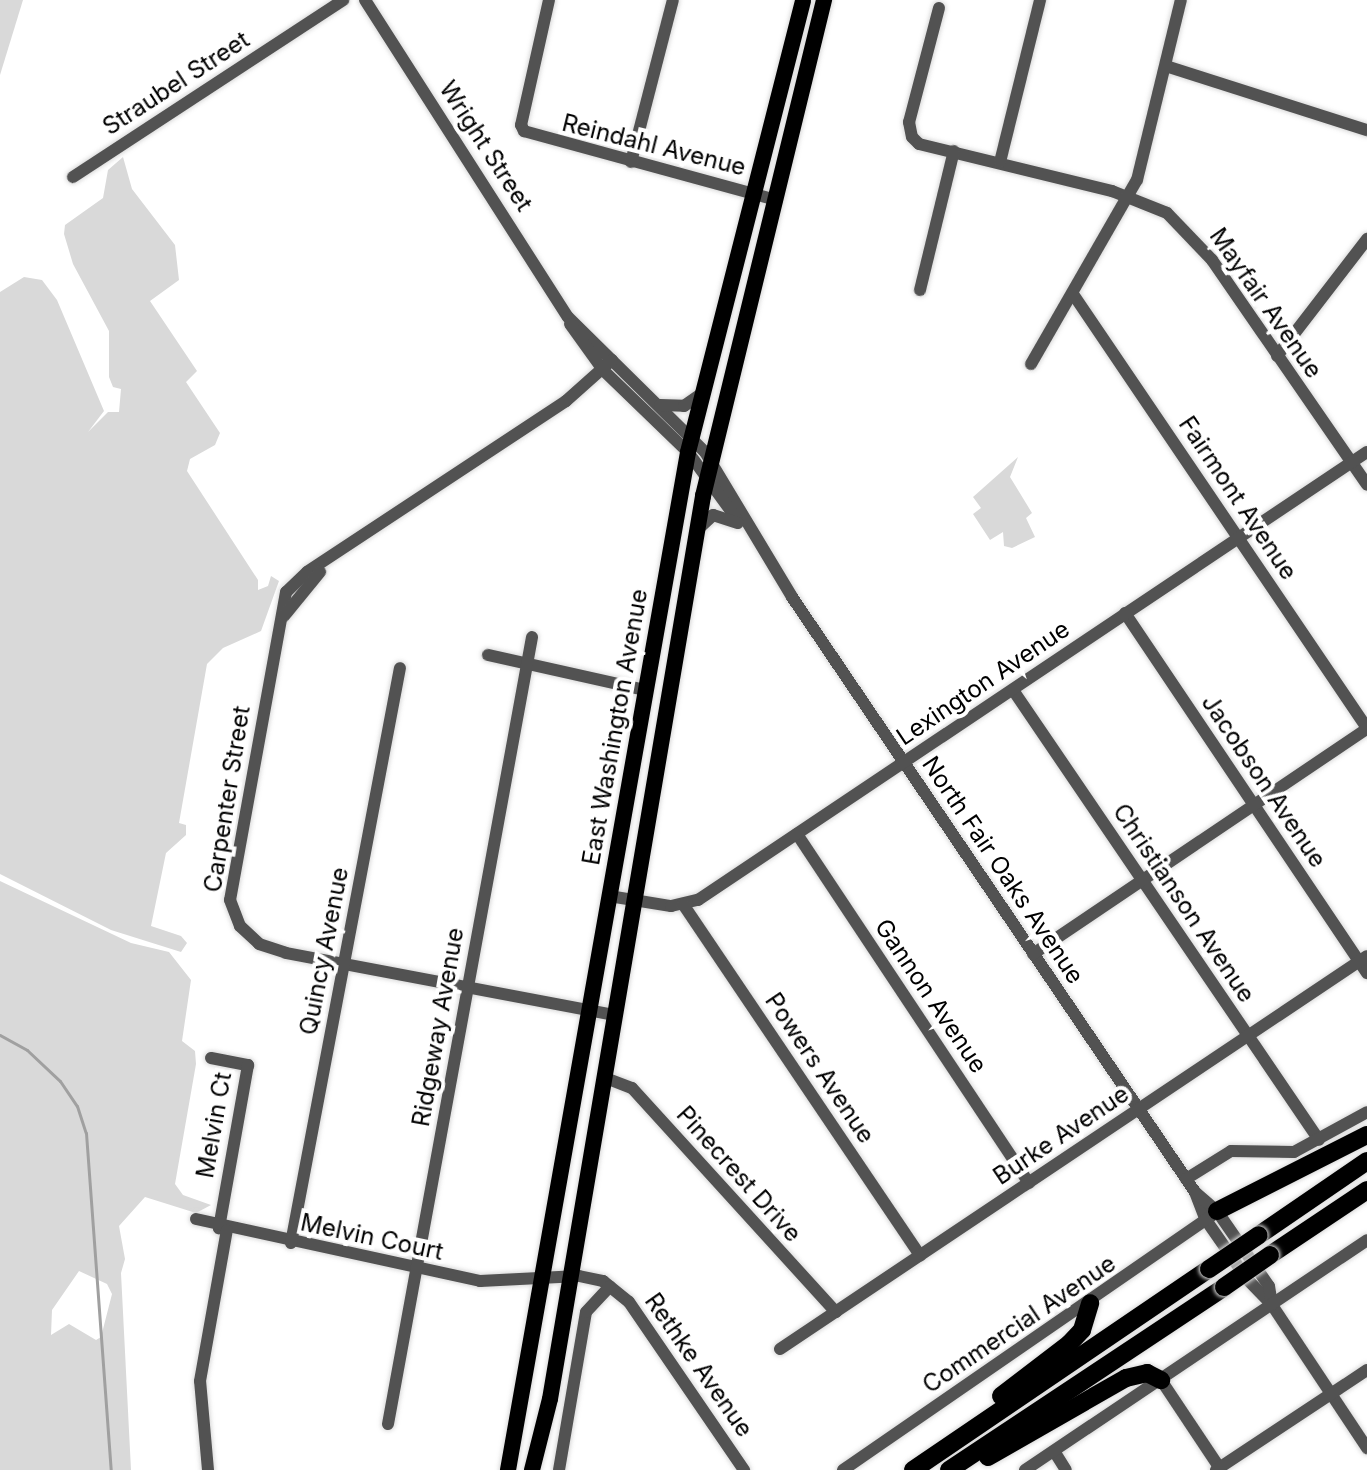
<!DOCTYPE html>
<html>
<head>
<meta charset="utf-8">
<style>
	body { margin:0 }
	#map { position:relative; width:1367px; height:1470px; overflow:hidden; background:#fff; font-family:Inter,sans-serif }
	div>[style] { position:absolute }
	.green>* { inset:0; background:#d9d9d9 }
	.stream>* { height:3px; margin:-1.5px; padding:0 1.5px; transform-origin:1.5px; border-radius:1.5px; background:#a0a0a0 }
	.roads { filter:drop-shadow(0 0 2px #dbdbdb) drop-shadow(0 0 2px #dbdbdb) }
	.minor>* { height:12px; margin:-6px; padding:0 6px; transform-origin:6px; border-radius:6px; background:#525252 }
	.major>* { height:16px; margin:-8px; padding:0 8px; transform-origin:8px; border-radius:8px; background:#000 }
	.highway>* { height:18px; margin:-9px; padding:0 9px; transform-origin:9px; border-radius:9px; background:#000 }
	.bridges { filter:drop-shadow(0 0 2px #dbdbdb) drop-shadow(0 0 2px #dbdbdb) }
	.highway-bridge>* { height:18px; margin:-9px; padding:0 9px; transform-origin:9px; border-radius:9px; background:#000 }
	span { translate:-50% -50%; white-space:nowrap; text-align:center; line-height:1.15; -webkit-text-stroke:8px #fff; paint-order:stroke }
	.street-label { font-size:24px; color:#000 }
</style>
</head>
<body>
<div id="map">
	<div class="green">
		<i style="clip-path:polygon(0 0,23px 0,0 75px)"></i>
		<i style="clip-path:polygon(123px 157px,132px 189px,175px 245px,179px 280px,150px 301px,197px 371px,186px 382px,220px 433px,215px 445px,190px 459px,187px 471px,258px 580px,258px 590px,268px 586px,271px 576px,279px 581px,261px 631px,223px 648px,207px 664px,179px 823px,186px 825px,186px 835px,166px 853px,151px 926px,181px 936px,187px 943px,181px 952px,111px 930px,0 874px,0 292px,24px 277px,42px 280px,57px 300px,104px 411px,88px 432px,108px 412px,119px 412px,121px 389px,113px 387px,109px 377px,109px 331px,73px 264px,64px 234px,65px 225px,103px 198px,108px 170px)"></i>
		<i style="clip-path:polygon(1018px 457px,1010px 477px,1032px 513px,1026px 518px,1035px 537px,1012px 548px,1004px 546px,1003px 532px,990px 540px,973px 514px,981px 508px,973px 497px)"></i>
		<i style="clip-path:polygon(evenodd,0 881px,131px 943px,169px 952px,191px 980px,182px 1041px,195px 1051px,196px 1064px,175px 1184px,183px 1195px,211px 1205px,196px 1213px,145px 1197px,119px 1226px,125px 1259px,121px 1273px,131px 1470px,0 1470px,0 881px,79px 1271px,107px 1284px,112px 1294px,101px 1337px,96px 1340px,69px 1324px,51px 1335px,52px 1310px,79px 1271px)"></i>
	</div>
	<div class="stream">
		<i style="left:0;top:1035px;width:31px;rotate:29deg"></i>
		<i style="left:27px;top:1050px;width:45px;rotate:43.2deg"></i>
		<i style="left:60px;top:1081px;width:30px;rotate:56deg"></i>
		<i style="left:77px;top:1106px;width:28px;rotate:72deg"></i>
		<i style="left:86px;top:1133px;width:338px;rotate:85.8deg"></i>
	</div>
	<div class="roads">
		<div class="minor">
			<i style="left:365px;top:0;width:376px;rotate:57.4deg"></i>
			<i style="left:568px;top:317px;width:192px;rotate:44.6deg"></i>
			<i style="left:705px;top:452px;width:169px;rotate:59deg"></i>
			<i style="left:792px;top:597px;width:719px;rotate:55.89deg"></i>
			<i style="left:1195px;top:1192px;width:30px;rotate:69deg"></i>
			<i style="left:1206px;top:1220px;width:72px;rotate:55.2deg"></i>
			<i style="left:1247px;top:1279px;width:36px;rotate:46deg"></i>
			<i style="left:1272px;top:1305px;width:172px;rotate:56.4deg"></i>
			<i style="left:549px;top:0;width:128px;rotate:102.6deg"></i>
			<i style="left:521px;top:125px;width:7px;rotate:63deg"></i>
			<i style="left:524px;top:131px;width:262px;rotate:15.3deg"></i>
			<i style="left:939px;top:8px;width:118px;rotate:104.7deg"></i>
			<i style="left:909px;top:122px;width:15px;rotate:79deg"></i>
			<i style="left:912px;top:137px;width:10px;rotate:45deg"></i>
			<i style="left:919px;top:144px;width:199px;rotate:13.7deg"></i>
			<i style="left:1112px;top:191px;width:59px;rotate:21.8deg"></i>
			<i style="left:1167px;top:213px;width:65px;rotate:46.2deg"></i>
			<i style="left:1212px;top:260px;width:273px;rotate:55.4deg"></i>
			<i style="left:1166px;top:66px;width:211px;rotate:17.7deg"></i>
			<i style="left:631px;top:162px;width:167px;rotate:-75.5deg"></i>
			<i style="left:1000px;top:162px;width:167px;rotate:-76.1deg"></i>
			<i style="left:73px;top:177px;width:323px;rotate:-33.2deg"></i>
			<i style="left:920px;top:290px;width:143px;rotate:-76.3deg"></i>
			<i style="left:1073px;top:294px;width:524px;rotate:55.89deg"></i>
			<i style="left:570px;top:324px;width:57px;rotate:54.3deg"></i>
			<i style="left:603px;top:370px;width:118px;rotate:44deg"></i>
			<i style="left:688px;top:452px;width:82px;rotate:54deg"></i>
			<i style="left:1277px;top:356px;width:148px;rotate:-52.4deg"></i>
			<i style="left:612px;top:360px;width:62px;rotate:138.3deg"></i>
			<i style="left:566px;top:401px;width:310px;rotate:146.6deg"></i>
			<i style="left:307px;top:572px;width:29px;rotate:136deg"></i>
			<i style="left:286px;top:592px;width:313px;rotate:100.3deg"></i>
			<i style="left:230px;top:900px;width:28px;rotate:69deg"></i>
			<i style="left:240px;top:926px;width:26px;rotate:43deg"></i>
			<i style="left:259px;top:944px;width:28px;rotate:18deg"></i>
			<i style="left:286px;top:953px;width:334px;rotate:10.7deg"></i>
			<i style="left:1031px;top:364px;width:212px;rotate:-60.1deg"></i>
			<i style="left:1137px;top:180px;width:185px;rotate:-76.3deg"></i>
			<i style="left:660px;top:405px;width:24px;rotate:2deg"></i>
			<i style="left:684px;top:406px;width:24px;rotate:-35deg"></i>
			<i style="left:697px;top:530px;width:22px;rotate:-43deg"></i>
			<i style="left:713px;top:515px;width:26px;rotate:18deg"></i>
			<i style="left:1125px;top:613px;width:434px;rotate:56.1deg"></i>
			<i style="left:284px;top:616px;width:57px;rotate:-50.7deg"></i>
			<i style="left:488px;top:655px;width:161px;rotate:12.6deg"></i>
			<i style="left:1013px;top:690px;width:544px;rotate:55.78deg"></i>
			<i style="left:797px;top:834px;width:419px;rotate:56.4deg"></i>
			<i style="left:609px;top:896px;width:63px;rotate:9.2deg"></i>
			<i style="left:671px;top:906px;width:28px;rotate:-13deg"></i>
			<i style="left:698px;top:900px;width:805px;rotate:-33.81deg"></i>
			<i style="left:683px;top:904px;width:424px;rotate:56deg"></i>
			<i style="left:1033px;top:954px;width:403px;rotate:-34deg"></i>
			<i style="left:211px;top:1058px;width:38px;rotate:11deg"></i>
			<i style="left:248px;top:1065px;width:166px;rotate:100.1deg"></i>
			<i style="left:603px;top:1077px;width:31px;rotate:21deg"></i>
			<i style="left:632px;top:1088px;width:303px;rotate:47.7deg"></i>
			<i style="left:1186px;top:1179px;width:53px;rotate:-31.9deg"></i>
			<i style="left:1231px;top:1151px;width:63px;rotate:0.9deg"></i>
			<i style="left:1294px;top:1152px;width:83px;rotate:-28.7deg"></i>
			<i style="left:1195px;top:1192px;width:29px;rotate:41deg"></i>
			<i style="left:1217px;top:1211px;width:91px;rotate:55.3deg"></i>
			<i style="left:1269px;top:1286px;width:19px;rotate:81deg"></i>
			<i style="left:196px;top:1219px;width:291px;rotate:12.3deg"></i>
			<i style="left:480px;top:1281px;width:99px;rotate:-2.9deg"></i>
			<i style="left:579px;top:1276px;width:25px;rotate:12deg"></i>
			<i style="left:603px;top:1281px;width:33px;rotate:39deg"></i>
			<i style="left:629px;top:1302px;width:204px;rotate:55.6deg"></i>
			<i style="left:291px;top:1243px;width:585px;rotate:-79.27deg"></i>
			<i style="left:780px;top:1349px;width:706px;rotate:-33.8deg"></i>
			<i style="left:1161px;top:1380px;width:108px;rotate:56.3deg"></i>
			<i style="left:388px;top:1424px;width:800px;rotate:-79.63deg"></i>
			<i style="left:1054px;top:1451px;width:22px;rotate:58deg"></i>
			<i style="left:208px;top:1470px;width:89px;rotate:-95.1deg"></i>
			<i style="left:200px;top:1381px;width:153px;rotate:-79.9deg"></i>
			<i style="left:559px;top:1470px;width:160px;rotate:-80.3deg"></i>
			<i style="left:586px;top:1312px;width:35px;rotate:-47deg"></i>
			<i style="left:843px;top:1470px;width:449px;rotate:-34.6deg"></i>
			<i style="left:1025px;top:1470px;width:412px;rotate:-33.9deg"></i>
			<i style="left:1216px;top:1470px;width:181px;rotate:-33.5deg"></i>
		</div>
		<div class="major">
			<i style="left:508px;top:1470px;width:1034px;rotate:-79.97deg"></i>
			<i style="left:688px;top:452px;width:466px;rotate:-75.7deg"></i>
			<i style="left:532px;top:1470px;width:73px;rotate:-75.8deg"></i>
			<i style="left:550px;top:1399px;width:916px;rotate:-80.38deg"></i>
			<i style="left:703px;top:496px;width:511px;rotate:-76.29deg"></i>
		</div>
		<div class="highway">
			<i style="left:1217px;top:1211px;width:168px;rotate:-26.9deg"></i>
			<i style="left:1259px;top:1235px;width:131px;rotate:-34.4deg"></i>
			<i style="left:1270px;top:1255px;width:117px;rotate:-33.8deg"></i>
			<i style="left:1001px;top:1396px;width:86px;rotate:-37.4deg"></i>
			<i style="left:1069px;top:1344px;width:19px;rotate:-47deg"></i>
			<i style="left:1082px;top:1330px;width:28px;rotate:-73deg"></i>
			<i style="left:988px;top:1457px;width:159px;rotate:-29.8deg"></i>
			<i style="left:1126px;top:1378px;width:22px;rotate:-13deg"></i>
			<i style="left:1147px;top:1373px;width:16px;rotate:27deg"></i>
			<i style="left:913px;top:1470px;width:358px;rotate:-34.2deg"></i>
			<i style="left:949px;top:1470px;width:330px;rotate:-33.6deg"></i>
		</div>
	</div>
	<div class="bridges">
		<div class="highway-bridge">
			<i style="left:1209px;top:1269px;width:60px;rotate:-34.2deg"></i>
			<i style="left:1224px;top:1287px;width:56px;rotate:-34.8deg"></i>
		</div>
	</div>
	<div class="street-label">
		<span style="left:176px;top:83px;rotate:-33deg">Straubel Street</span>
		<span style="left:654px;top:145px;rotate:14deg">Reindahl Avenue</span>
		<span style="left:486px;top:146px;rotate:57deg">Wright Street</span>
		<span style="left:1266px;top:303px;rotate:55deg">Mayfair Avenue</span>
		<span style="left:1238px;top:498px;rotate:56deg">Fairmont Avenue</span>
		<span style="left:983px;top:683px;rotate:-34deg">Lexington Avenue</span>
		<span style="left:615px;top:727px;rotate:-80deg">East Washington Avenue</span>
		<span style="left:1264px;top:781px;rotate:56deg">Jacobson Avenue</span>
		<span style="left:227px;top:799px;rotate:-81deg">Carpenter Street</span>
		<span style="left:1003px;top:870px;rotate:56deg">North Fair Oaks Avenue</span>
		<span style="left:1184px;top:903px;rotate:56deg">Christianson Avenue</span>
		<span style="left:324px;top:951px;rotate:-79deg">Quincy Avenue</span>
		<span style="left:931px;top:996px;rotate:56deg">Gannon Avenue</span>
		<span style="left:438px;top:1027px;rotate:-80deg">Ridgeway Avenue</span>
		<span style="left:820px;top:1068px;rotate:56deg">Powers Avenue</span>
		<span style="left:214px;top:1125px;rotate:-80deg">Melvin Ct</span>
		<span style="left:1061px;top:1135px;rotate:-34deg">Burke Avenue</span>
		<span style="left:739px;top:1174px;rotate:48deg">Pinecrest Drive</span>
		<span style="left:372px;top:1237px;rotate:12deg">Melvin Court</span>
		<span style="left:1019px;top:1324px;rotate:-34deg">Commercial Avenue</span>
		<span style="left:699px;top:1365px;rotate:55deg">Rethke Avenue</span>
	</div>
</div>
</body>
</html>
